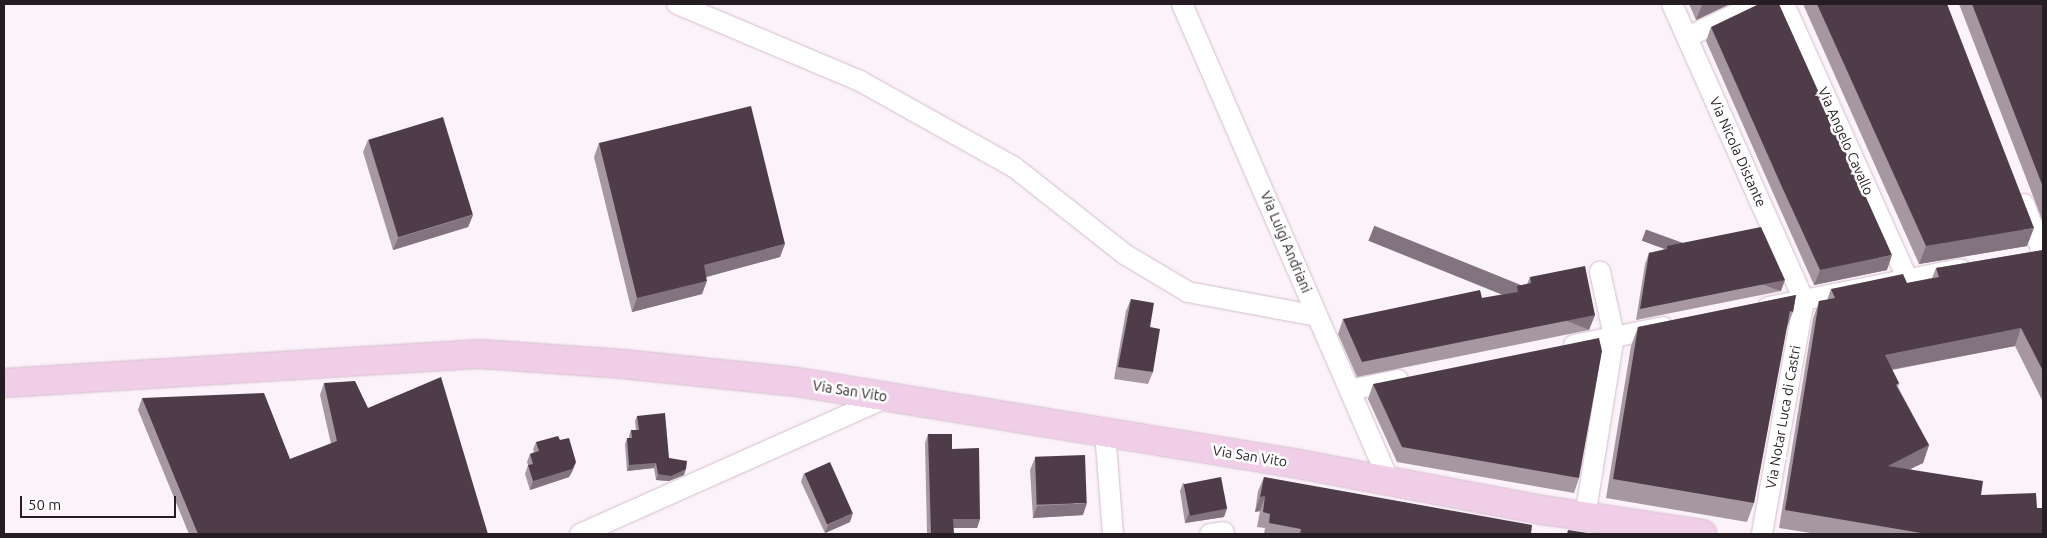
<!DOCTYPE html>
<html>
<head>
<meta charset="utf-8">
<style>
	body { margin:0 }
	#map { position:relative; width:2047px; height:538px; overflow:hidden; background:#fcf2f9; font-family:Ubuntu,sans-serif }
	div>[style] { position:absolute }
	.roads { filter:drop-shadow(0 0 1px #d3bccb) drop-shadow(0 0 1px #d3bccb) }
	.street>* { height:20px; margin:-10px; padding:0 10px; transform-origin:10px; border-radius:10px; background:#fff }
	.secondary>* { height:28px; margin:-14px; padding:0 14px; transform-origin:14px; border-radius:14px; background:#f1cee8 }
	.wall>* { inset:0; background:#a697a1 }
	.shaded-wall>* { inset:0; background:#83737e; transform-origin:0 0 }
	.building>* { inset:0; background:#4f3c49; transform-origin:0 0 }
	span { translate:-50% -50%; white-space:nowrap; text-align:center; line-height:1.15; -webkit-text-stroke:5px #fff; paint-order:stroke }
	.street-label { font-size:14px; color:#251d22 }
	.frame { position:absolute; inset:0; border:5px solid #251d22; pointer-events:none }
	.scale { position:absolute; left:20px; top:496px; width:156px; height:22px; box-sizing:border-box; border:2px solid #251d22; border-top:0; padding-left:6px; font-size:15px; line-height:18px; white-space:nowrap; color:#251d22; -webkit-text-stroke:4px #fff; paint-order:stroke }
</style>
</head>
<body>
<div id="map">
	<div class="roads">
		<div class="street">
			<i style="left:677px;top:4px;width:199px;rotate:22.8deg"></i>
			<i style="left:860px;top:81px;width:176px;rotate:29.2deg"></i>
			<i style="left:1014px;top:167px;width:142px;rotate:38.2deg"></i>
			<i style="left:1126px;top:255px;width:72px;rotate:30.8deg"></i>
			<i style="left:1188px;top:292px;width:131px;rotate:10.5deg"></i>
			<i style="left:1182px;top:4px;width:520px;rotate:66.54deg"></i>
			<i style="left:1672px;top:4px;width:324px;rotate:66deg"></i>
			<i style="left:1804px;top:300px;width:238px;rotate:100.2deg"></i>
			<i style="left:1784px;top:4px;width:300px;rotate:65.8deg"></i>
			<i style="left:1687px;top:37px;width:77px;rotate:-25.2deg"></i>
			<i style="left:2024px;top:204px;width:53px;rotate:69.2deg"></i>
			<i style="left:1768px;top:307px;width:196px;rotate:-11.2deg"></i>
			<i style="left:1574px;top:345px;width:91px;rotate:-11.4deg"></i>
			<i style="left:1350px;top:390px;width:49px;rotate:-11.8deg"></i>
			<i style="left:1105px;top:432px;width:102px;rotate:85.5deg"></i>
			<i style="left:1585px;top:517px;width:183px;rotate:-80.9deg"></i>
			<i style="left:1614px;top:336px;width:66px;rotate:-102.3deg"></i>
			<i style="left:580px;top:534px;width:337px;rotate:-24deg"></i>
			<i style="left:1210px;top:534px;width:14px;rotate:-8deg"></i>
		</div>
		<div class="secondary">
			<i style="left:4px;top:383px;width:477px;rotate:-3.5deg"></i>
			<i style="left:480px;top:354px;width:143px;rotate:4deg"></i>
			<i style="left:623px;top:364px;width:175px;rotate:5.9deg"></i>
			<i style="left:797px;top:382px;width:509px;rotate:9.28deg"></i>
			<i style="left:1299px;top:464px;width:247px;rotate:10.7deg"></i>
			<i style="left:1542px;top:510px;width:162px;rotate:8.5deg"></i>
		</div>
	</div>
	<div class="wall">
		<i style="clip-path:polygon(1689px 4px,1730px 4px,1696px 20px)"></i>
		<i style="clip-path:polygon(1803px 4px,1947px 4px,2027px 246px,1919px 264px)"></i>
		<i style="clip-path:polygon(1959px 4px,2043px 4px,2043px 222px)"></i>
		<i style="clip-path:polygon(1711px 27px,1887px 270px,1814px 285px,1777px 202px,1706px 41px)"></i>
		<i style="clip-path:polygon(368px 140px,473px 215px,468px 227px,393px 250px,363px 152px)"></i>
		<i style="clip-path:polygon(599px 143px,780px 257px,706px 277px,702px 294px,632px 312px,594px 157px)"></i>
		<i style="clip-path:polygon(1667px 246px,1781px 291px,1636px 320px,1645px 264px,1649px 253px,1665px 249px)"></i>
		<i style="clip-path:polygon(2043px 250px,2043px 402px,2015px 346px,1892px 370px,1899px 383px,1898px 387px,1929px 445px,1923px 463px,1910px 469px,1981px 495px,2037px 508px,2043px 534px,1817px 534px,1779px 528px,1813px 319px,1819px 301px,1827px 300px,1831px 289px,1907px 283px,1932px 278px,1936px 268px)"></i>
		<i style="clip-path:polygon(1530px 277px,1595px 315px,1589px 330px,1357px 377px,1338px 334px,1343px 319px,1482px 298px,1515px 292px,1517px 286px,1527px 284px)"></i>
		<i style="clip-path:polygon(1796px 295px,1793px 312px,1786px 330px,1754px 503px,1747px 522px,1606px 498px,1631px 346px,1638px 327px)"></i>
		<i style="clip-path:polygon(1131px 299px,1150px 327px,1153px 372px,1148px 384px,1114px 379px,1126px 311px)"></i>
		<i style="clip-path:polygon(324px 383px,368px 408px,488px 534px,189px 534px,138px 410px,142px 398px,290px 459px,331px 444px,320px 395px)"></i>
		<i style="clip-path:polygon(1373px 384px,1579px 478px,1574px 493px,1397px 462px,1368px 399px)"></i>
		<i style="clip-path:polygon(637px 416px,669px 458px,684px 475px,669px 481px,656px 480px,654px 468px,627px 471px,625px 444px,627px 438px,629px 438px,629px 436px,631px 430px,636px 430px,635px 421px)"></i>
		<i style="clip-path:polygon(928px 434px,952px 449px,980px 519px,977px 528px,953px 528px,954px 534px,927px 534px,925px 443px)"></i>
		<i style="clip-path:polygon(536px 442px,573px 470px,569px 477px,530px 490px,525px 474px,528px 465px,527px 462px,530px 454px,534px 452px,533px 450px)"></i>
		<i style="clip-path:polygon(1035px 458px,1083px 515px,1033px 518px,1030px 470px)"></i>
		<i style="clip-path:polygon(804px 473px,850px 522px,825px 533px,801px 482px)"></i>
		<i style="clip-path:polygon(1264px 477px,1531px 534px,1264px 534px,1265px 528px,1257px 527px,1260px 511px,1255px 512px,1258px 491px)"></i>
		<i style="clip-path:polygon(1183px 483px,1227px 508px,1224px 517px,1185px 523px,1180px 491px)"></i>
	</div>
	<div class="shaded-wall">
		<i style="clip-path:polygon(1704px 4px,1730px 4px,1696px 20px,1702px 5px)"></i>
		<i style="clip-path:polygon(473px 215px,468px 227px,393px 250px,398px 238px)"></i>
		<i style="clip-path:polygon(2034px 228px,2027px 246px,1919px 264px,1926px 246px)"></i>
		<i style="clip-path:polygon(785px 244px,780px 257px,699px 279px,704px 265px)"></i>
		<i style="clip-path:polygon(1892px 255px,1887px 270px,1814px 285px,1820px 270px)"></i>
		<i style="left:1785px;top:280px;width:12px;height:148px;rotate:110deg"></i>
		<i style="clip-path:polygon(707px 281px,702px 294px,632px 312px,637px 298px)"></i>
		<i style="left:1595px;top:315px;width:16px;height:238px;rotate:112deg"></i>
		<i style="clip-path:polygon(2021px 328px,2015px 346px,1878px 372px,1885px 355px)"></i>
		<i style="clip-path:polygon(1929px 445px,1923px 463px,1881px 483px,1888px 466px)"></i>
		<i style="clip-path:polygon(576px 462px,573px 470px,569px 477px,530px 490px,533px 481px)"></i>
		<i style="clip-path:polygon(656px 463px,654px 468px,627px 471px,629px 465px)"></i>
		<i style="clip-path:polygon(686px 469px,684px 475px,669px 481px,656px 480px,658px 474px)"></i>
		<i style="clip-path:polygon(1265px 496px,1260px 511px,1255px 512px,1260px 497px)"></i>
		<i style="clip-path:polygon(1087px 503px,1083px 515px,1033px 518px,1037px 506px)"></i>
		<i style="clip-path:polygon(1227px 508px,1224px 517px,1185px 523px,1188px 515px)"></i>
		<i style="clip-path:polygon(853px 513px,850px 522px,825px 533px,828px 525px)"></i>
		<i style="clip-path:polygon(953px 519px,980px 519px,977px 528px,950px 528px)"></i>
	</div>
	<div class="building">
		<i style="clip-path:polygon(1759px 4px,1779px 4px,1892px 255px,1820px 270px,1782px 187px,1711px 27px)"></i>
		<i style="clip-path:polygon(1817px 4px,1947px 4px,2034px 228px,1926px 246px)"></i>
		<i style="clip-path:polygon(1972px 4px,2043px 4px,2043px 187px)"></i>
		<i style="clip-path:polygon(751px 106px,785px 244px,704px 265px,707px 281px,637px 298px,599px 143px)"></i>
		<i style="left:443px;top:117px;width:102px;height:78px;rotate:73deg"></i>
		<i style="clip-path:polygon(1761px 227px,1785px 280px,1640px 309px,1649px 253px,1667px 249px,1667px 246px)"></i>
		<i style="clip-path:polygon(2043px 250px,2043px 371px,2021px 328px,1885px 355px,1899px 383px,1896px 385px,1929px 445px,1888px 466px,1983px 481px,1981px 495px,2036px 493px,2037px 508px,2043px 508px,2043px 534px,1927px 534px,1785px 510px,1819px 301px,1835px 298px,1831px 289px,1903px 274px,1907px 283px,1939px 277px,1936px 268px)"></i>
		<i style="clip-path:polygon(1585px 266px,1595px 315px,1362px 362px,1343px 319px,1480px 290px,1482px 298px,1518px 292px,1517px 286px,1531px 283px,1530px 277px)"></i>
		<i style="clip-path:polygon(1796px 295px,1793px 312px,1790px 311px,1754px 503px,1613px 479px,1638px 327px)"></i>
		<i style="clip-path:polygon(1131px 299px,1154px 303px,1150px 327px,1160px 329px,1153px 372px,1118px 367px)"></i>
		<i style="clip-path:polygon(1599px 338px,1602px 351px,1579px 478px,1402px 447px,1373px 384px)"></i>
		<i style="clip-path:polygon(441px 377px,488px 534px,198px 534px,142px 398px,264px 393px,290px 459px,337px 441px,324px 383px,355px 381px,368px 408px)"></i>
		<i style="clip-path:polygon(665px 413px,669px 458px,687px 461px,686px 469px,671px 476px,658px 474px,656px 463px,629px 465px,627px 438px,632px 438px,631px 430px,639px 430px,637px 416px)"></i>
		<i style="clip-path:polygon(928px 434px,952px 434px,952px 449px,979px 448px,980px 519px,953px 519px,954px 534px,931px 534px)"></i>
		<i style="clip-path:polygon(558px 436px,560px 440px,569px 438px,576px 462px,572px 469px,533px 481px,528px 465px,533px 464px,530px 454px,539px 451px,536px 442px)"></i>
		<i style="left:1085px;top:455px;width:48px;height:50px;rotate:88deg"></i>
		<i style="left:830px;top:462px;width:56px;height:28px;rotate:66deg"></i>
		<i style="left:1221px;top:477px;width:32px;height:38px;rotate:79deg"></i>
		<i style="clip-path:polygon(1264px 477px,1532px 525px,1531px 534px,1300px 534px,1301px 529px,1269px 523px,1270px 514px,1263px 512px,1265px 496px,1260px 497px)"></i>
		<i style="clip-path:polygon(1568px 530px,1594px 534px,1567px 534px)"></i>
	</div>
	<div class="street-label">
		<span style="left:1846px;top:141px;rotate:66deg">Via Angelo Cavallo</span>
		<span style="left:1738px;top:152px;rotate:66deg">Via Nicola Distante</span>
		<span style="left:1286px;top:242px;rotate:67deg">Via Luigi Andriani</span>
		<span style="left:850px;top:391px;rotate:9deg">Via San Vito</span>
		<span style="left:1783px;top:417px;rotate:-80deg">Via Notar Luca di Castri</span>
		<span style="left:1250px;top:456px;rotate:9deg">Via San Vito</span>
	</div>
	<div class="frame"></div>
	<div class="scale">50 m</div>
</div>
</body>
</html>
